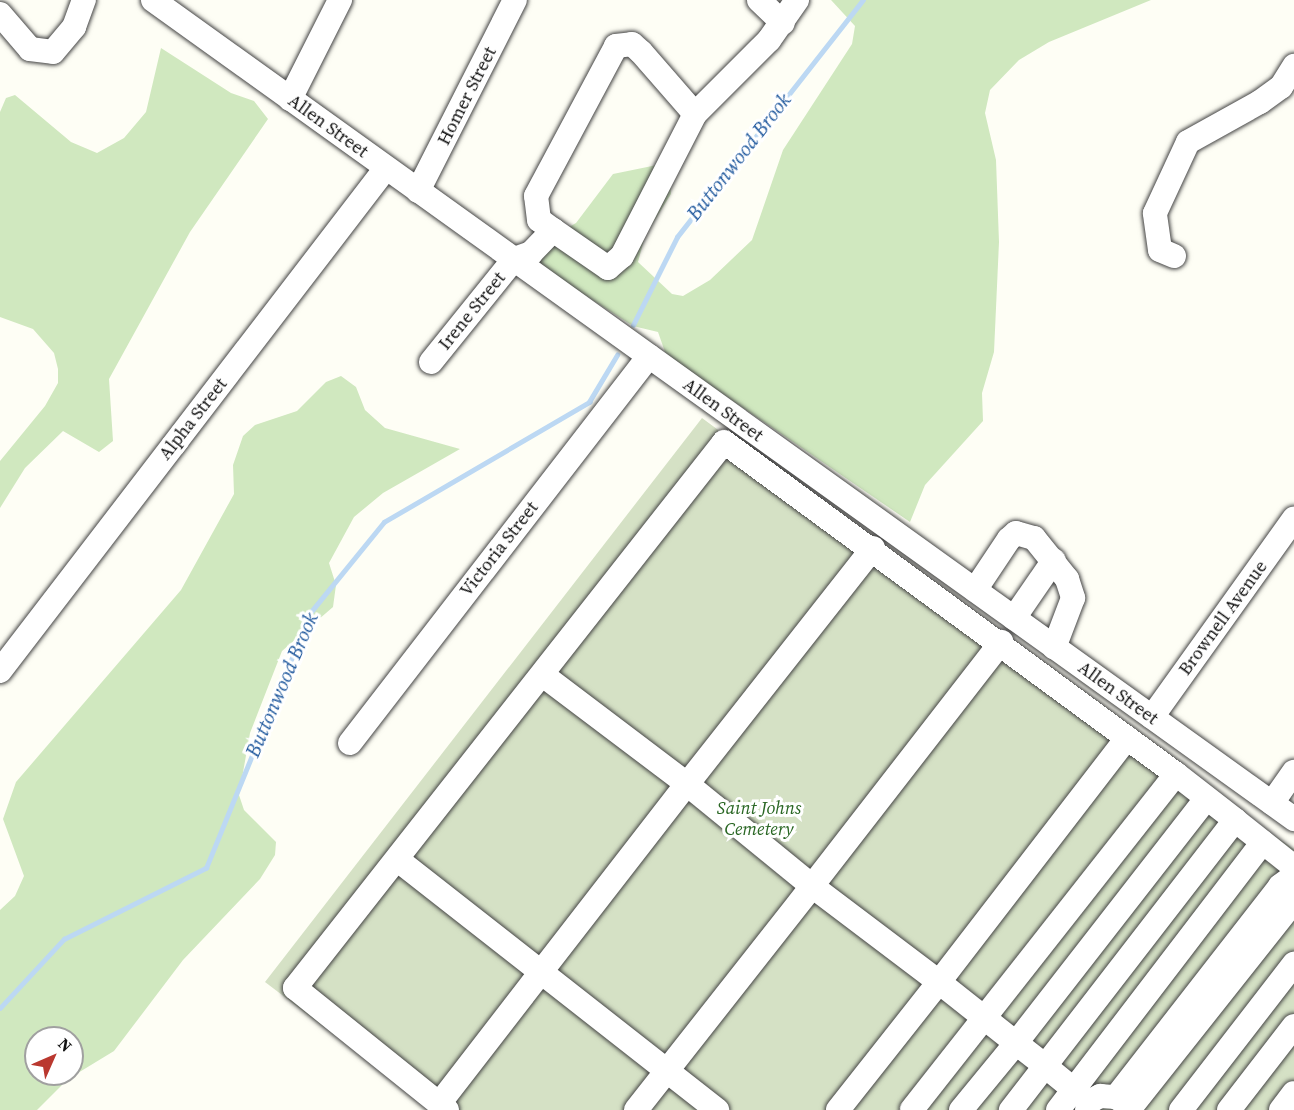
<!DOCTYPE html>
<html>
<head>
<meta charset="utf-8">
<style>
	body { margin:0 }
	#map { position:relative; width:1294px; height:1110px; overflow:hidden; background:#fefef5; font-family:"Source Serif 4",serif }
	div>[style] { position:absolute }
	.green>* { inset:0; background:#d0e8bf }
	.cemetery>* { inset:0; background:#d5e1c5 }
	.stream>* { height:4.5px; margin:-2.25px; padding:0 2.25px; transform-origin:2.25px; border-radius:2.25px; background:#bcd8f3 }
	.roads { filter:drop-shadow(0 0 2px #444) drop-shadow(0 0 2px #444) }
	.minor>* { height:24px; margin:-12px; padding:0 12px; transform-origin:12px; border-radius:12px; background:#fff }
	span { translate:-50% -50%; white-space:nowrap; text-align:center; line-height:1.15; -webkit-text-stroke:6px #fff; paint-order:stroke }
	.street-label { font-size:18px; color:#111 }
	.park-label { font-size:18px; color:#296623; font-style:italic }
	.water-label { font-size:20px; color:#1f589d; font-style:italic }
	.north { position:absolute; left:24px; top:1026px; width:60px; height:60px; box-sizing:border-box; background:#fff; border:2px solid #a0a0a0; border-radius:50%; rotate:45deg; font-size:16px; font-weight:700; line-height:24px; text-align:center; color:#111 }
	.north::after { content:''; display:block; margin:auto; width:21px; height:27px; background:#ba382f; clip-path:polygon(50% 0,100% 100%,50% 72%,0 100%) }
</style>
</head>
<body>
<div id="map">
	<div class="green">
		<i style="clip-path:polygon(831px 0,1151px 0,1049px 42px,1019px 60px,990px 90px,985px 113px,996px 160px,999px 242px,994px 352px,982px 393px,983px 421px,925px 485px,910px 522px,679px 364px,665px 352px,658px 332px,633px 326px,541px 267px,527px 251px,576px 223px,613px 174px,657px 165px,670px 179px,671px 194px,645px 236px,638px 262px,672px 294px,683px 296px,710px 280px,752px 240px,783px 150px,852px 44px,855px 26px)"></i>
		<i style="clip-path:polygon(161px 48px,231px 93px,254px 101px,268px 119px,190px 232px,109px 379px,113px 441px,99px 452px,63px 431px,25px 468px,0 508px,0 461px,45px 406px,58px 383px,58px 369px,54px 353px,33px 329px,0 317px,0 112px,6px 98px,15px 95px,71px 142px,97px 153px,124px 138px,146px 112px)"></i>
		<i style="clip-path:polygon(evenodd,341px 376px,356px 387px,365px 410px,385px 428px,460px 449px,383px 493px,354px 517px,329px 563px,336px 585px,333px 607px,282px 651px,250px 733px,239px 795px,244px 810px,276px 842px,275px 855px,260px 879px,183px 960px,114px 1051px,68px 1079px,37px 1110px,0 1110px,0 910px,15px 896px,24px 876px,3px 819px,16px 782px,181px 590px,234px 494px,233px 465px,243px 436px,255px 425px,297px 411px,326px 382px,341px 376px,36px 1038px,72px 1038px,72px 1074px,36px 1074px,36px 1038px)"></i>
	</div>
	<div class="cemetery">
		<i style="clip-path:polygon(702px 418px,1192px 780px,1294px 849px,1294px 1110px,433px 1110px,265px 982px)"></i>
	</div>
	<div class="stream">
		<i style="left:633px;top:325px;width:98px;rotate:-63.4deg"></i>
		<i style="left:677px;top:237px;width:301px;rotate:-51.9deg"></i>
		<i style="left:0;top:1008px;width:94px;rotate:-47.2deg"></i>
		<i style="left:64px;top:939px;width:159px;rotate:-26.6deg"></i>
		<i style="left:206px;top:868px;width:275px;rotate:-67.8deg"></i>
		<i style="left:310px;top:613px;width:117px;rotate:-50.9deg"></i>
		<i style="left:384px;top:522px;width:238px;rotate:-30.3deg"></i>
		<i style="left:589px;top:402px;width:55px;rotate:-59.2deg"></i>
	</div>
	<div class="roads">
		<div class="minor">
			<i style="left:153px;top:0;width:1405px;rotate:35.67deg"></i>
			<i style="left:759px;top:0;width:33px;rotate:44deg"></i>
			<i style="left:0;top:14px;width:46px;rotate:49.4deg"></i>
			<i style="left:30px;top:49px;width:23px;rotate:7deg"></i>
			<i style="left:53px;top:52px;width:33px;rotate:-50deg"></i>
			<i style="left:74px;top:27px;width:29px;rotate:-70deg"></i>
			<i style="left:290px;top:99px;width:111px;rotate:-63.2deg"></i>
			<i style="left:418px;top:191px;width:214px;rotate:-63.1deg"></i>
			<i style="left:553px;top:230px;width:17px;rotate:-144deg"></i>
			<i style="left:539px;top:220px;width:24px;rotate:-97deg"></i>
			<i style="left:536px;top:196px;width:170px;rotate:-61.9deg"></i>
			<i style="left:616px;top:46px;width:16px;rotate:-7deg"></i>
			<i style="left:632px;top:44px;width:12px;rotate:42deg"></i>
			<i style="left:641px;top:52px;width:82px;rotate:48.9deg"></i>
			<i style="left:1174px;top:256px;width:15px;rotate:-157deg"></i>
			<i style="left:1160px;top:250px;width:37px;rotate:-98deg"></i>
			<i style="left:1155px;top:213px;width:78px;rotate:-65.1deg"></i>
			<i style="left:1188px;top:142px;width:82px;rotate:-29.1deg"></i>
			<i style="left:1260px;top:102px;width:26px;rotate:-36deg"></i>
			<i style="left:1281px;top:87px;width:25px;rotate:-58deg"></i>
			<i style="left:431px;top:362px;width:132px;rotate:-51.1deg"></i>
			<i style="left:514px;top:259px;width:18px;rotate:-19deg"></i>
			<i style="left:531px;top:253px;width:32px;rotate:-46deg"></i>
			<i style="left:553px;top:230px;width:67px;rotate:34.6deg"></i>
			<i style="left:608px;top:268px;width:18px;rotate:-41deg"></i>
			<i style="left:622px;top:256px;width:160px;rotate:-62.8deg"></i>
			<i style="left:695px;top:114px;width:105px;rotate:-45deg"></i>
			<i style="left:769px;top:40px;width:49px;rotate:-55deg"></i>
			<i style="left:873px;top:548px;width:300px;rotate:128.2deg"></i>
			<i style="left:687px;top:784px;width:161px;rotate:39.2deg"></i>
			<i style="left:812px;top:886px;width:309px;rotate:-52.2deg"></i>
			<i style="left:975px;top:590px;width:61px;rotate:-56.3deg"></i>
			<i style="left:1009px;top:539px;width:9px;rotate:-41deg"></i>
			<i style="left:1016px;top:533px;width:19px;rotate:16deg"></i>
			<i style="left:1034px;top:538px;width:53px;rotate:51.2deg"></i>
			<i style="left:1067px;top:579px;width:20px;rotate:72deg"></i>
			<i style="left:1073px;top:598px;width:53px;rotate:110.8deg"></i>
			<i style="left:1014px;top:618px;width:70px;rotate:-55.4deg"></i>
			<i style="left:0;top:671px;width:634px;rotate:-52.5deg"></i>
			<i style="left:1152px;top:717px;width:244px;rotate:-54.4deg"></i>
			<i style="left:1127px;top:738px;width:308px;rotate:127.6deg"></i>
			<i style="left:939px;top:982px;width:98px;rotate:38.4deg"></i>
			<i style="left:1016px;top:1043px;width:309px;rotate:-52.1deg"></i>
			<i style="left:350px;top:743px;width:489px;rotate:-52.3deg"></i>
			<i style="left:1176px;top:774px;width:75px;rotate:37.9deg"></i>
			<i style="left:1272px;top:803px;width:38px;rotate:-55deg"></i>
			<i style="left:398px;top:860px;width:182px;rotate:38.1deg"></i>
			<i style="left:541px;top:972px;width:238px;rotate:-52.2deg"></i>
			<i style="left:687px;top:784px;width:181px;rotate:-142.9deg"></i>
			<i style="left:1116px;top:1097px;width:18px;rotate:34deg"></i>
			<i style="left:1131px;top:1107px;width:263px;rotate:-51.6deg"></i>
			<i style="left:1089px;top:1102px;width:57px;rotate:-140.7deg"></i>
			<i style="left:1045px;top:1066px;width:311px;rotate:-52.3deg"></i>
			<i style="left:1235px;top:820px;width:75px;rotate:38.5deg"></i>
			<i style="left:439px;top:1104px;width:167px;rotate:-52.3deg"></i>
			<i style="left:541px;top:972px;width:224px;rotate:38.1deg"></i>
			<i style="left:447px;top:1110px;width:195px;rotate:-141.2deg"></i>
			<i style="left:295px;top:988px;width:694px;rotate:-51.84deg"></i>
			<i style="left:724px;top:442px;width:561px;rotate:36.3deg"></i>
			<i style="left:1176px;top:774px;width:427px;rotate:128.2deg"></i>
			<i style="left:636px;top:1110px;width:285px;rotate:-51.8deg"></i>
			<i style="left:812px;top:886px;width:159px;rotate:37.1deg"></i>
			<i style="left:939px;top:982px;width:163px;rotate:128.3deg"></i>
			<i style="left:961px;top:1110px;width:87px;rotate:-50.6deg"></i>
			<i style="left:1016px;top:1043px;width:37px;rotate:38deg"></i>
			<i style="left:1045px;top:1066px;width:56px;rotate:127.7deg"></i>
			<i style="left:1058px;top:1110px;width:337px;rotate:-52.6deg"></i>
			<i style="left:1087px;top:1110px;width:8px;rotate:-76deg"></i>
			<i style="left:1089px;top:1102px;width:13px;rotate:-29deg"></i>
			<i style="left:1100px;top:1096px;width:16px;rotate:4deg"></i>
			<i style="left:1116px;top:1097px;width:267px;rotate:-52.1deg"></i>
			<i style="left:1280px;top:886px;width:17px;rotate:-36deg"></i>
			<i style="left:1181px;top:1110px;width:185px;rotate:-52.3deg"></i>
			<i style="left:1229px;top:1110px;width:106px;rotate:-52.3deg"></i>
			<i style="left:1281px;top:1110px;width:21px;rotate:-53deg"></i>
		</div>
	</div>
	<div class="street-label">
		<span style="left:467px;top:96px;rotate:-63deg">Homer Street</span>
		<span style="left:328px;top:126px;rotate:36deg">Allen Street</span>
		<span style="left:472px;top:311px;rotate:-51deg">Irene Street</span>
		<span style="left:723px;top:410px;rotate:36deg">Allen Street</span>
		<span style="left:193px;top:419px;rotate:-52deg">Alpha Street</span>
		<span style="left:499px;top:549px;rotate:-52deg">Victoria Street</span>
		<span style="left:1223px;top:618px;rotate:-54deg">Brownell Avenue</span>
		<span style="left:1118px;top:693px;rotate:36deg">Allen Street</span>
	</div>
	<div class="park-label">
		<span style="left:759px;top:819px">Saint Johns<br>Cemetery</span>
	</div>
	<div class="water-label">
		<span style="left:739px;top:157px;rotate:-52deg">Buttonwood Brook</span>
		<span style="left:282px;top:685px;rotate:-67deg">Buttonwood Brook</span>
	</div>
	<div class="north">N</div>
</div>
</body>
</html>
